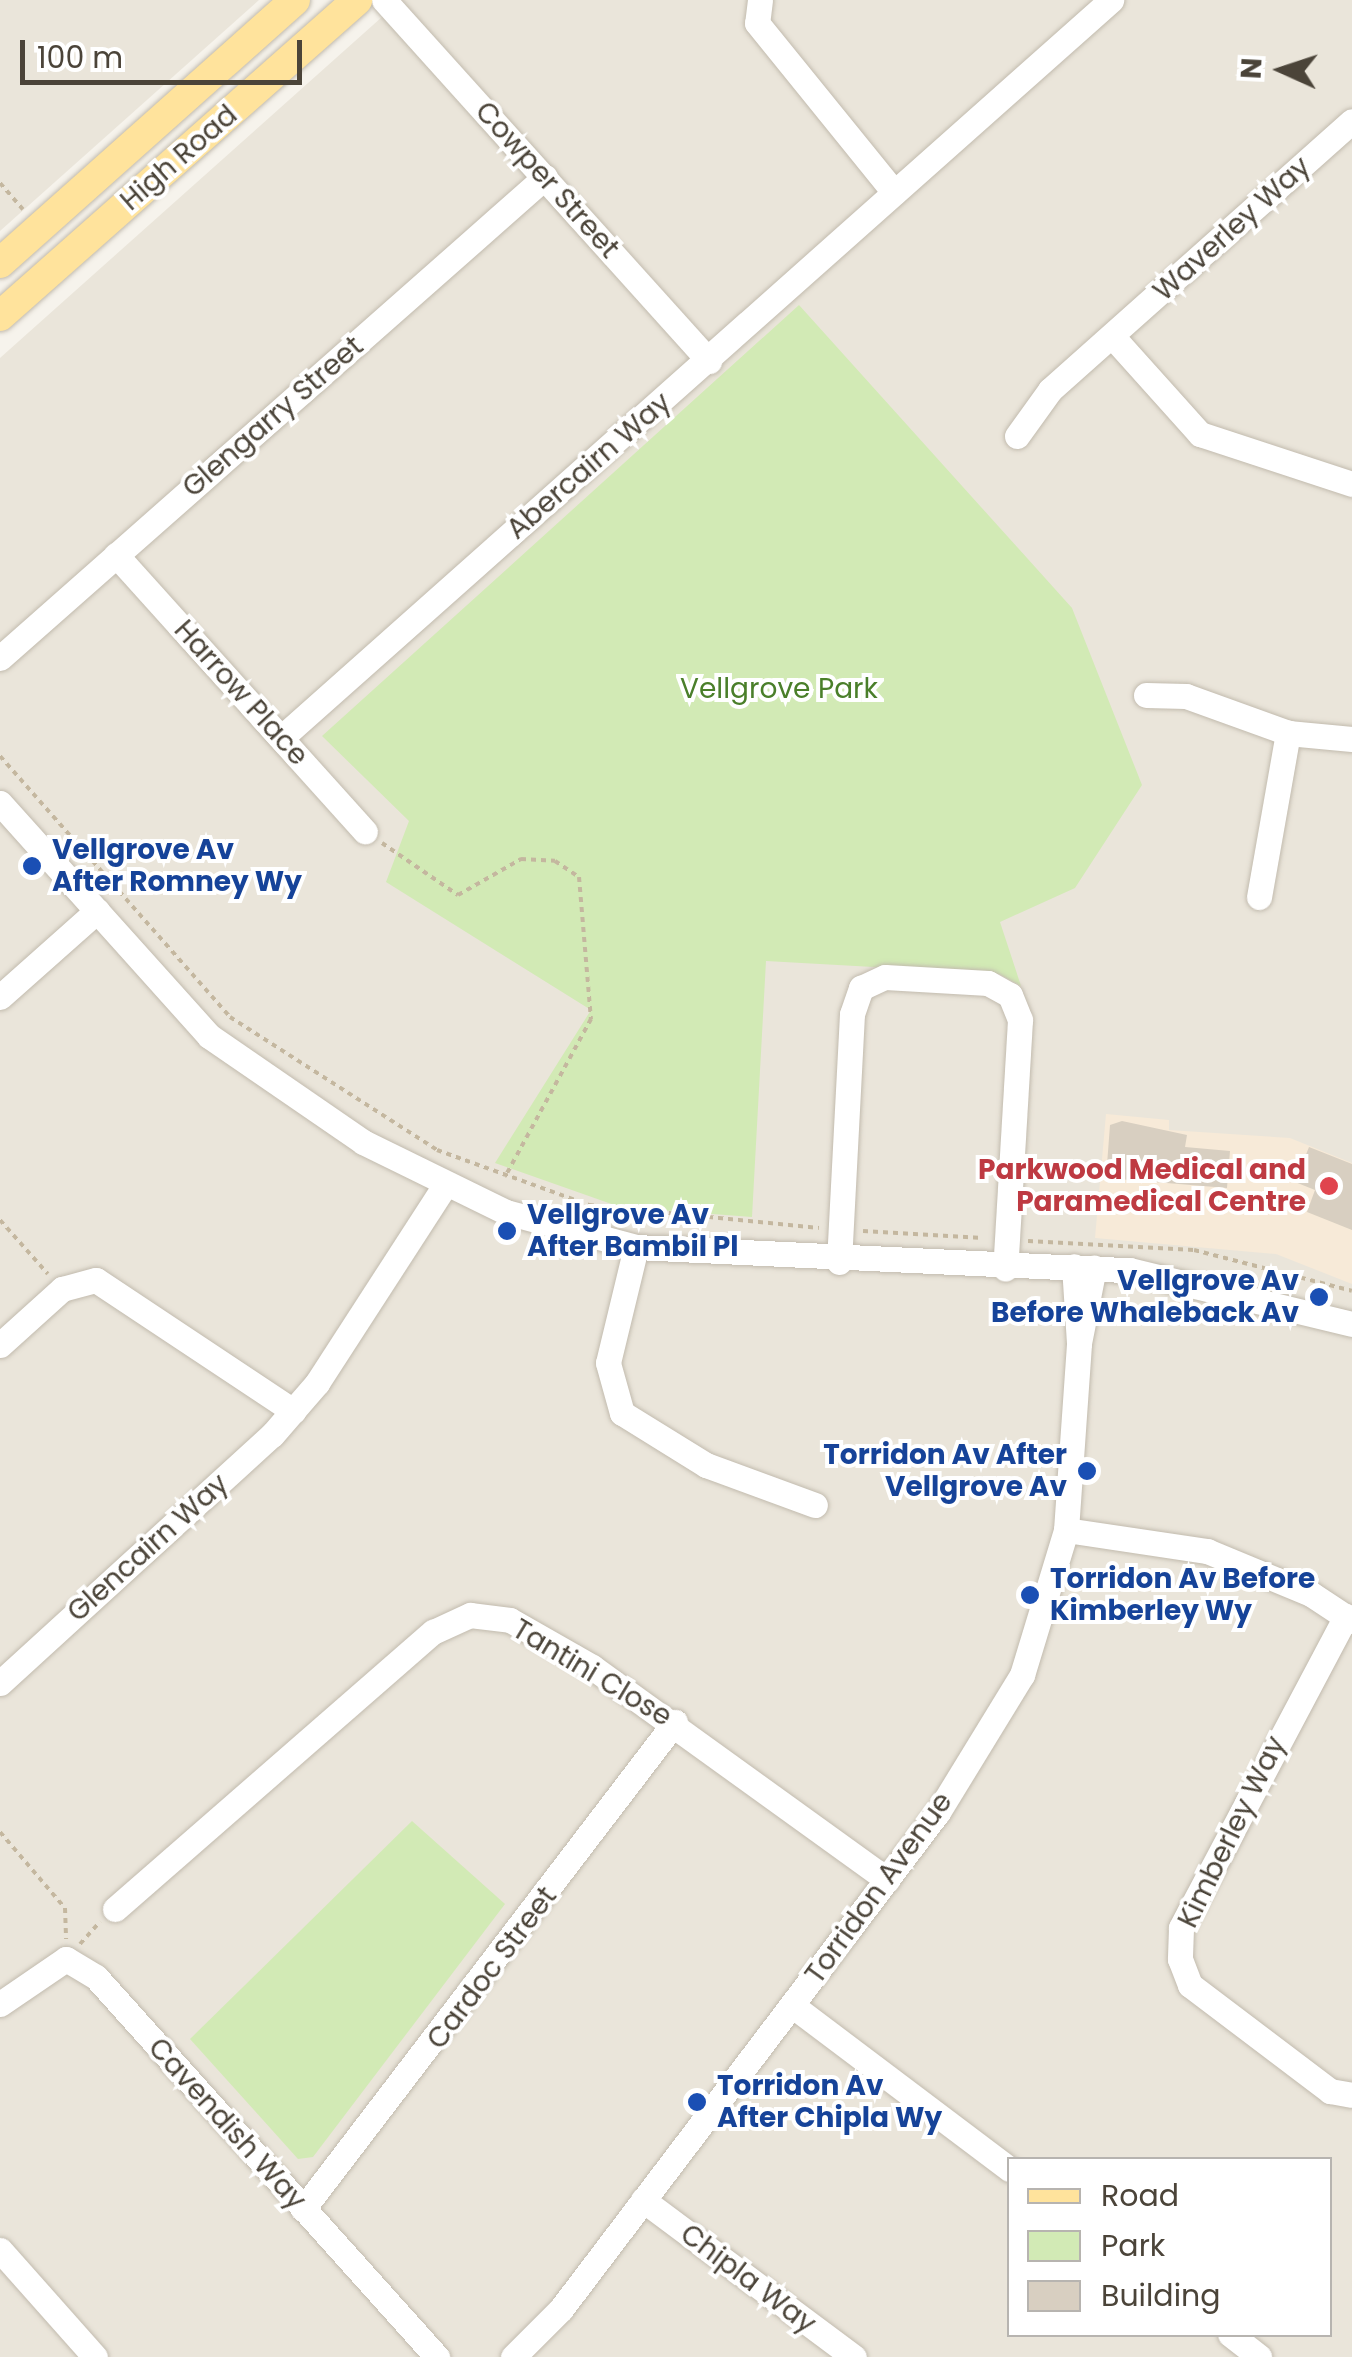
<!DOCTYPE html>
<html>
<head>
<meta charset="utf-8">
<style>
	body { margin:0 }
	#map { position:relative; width:1352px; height:2357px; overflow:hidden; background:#f6f3ec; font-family:Poppins,sans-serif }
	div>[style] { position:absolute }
	.residential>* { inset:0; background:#eae5da }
	.commercial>* { inset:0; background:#f7ead8 }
	.green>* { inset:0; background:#d2eab5 }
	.building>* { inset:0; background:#d8cfc1 }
	.path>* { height:4px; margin-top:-2px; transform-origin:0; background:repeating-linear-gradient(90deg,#c4b79f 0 5px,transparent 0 10px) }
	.roads { filter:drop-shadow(0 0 2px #c2bbae) drop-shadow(0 0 2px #c2bbae) }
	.minor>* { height:25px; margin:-12.5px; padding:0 12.5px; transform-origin:12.5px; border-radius:12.5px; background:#fff }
	.major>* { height:30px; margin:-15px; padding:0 15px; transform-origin:15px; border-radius:15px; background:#ffe39c }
	.dots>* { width:28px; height:28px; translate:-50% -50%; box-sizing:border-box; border:5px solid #fff; border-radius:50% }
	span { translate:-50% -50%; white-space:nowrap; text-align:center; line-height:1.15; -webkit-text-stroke:8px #fff; paint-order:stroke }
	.street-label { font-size:28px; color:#4b4439 }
	.park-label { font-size:28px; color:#4a7f2a }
	.transit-label { font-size:28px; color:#164399; font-weight:700 }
	.left { translate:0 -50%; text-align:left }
	.right { translate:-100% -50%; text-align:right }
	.health-label { font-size:28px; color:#be3a42; font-weight:700 }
	.legend { position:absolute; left:1007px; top:2157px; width:325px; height:180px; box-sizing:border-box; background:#fff; border:2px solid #b7b4b0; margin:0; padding:12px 18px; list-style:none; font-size:30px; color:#4b4439 }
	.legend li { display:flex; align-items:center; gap:20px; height:50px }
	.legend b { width:50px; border:2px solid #b7b4b0 }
	.north { position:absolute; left:1232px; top:20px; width:100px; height:100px; -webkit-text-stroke:8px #fff; paint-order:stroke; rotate:273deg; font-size:28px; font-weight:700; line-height:40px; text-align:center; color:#4b4439 }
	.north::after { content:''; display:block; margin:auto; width:35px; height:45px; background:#4b4439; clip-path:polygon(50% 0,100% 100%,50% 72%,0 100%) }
	.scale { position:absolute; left:20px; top:40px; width:282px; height:45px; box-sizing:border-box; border:5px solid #4b4439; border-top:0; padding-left:12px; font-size:30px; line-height:35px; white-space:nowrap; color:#4b4439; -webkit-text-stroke:8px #fff; paint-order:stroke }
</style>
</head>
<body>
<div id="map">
	<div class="residential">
		<i style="clip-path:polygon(0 0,259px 0,0 231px)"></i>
		<i style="clip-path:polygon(evenodd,401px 0,1352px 0,1352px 2357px,0 2357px,0 358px,401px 0,1009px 2160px,1330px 2160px,1330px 2334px,1009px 2334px,1009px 2160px)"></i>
	</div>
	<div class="commercial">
		<i style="clip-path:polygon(1106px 1114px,1169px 1120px,1169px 1130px,1290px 1138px,1352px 1163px,1352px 1284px,1276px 1254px,1095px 1238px)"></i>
	</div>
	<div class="green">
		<i style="clip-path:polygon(799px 305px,1072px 608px,1142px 785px,1075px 888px,1000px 922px,1021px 986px,999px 974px,766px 961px,752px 1217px,620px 1207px,495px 1163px,591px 1010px,386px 882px,409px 821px,322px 736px)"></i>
		<i style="clip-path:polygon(412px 1821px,505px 1904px,313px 2157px,298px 2159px,190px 2039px)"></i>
	</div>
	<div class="building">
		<i style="clip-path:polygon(1122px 1121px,1187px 1135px,1185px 1147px,1230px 1151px,1227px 1188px,1106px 1178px,1110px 1125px)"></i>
		<i style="clip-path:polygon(1309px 1147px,1352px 1164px,1352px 1230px,1307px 1212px,1315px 1190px,1295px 1182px)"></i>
	</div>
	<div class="path">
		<i style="left:0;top:183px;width:35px;rotate:49deg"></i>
		<i style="left:0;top:756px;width:348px;rotate:48.6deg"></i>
		<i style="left:230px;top:1017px;width:246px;rotate:32.7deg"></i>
		<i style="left:437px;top:1150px;width:162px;rotate:19.9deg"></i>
		<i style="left:589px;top:1205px;width:231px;rotate:5.7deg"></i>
		<i style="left:382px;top:843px;width:92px;rotate:34.4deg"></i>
		<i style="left:458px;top:895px;width:73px;rotate:-29.7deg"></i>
		<i style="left:521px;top:859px;width:34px;rotate:3deg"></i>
		<i style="left:555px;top:861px;width:29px;rotate:34deg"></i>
		<i style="left:579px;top:877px;width:143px;rotate:85.2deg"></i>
		<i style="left:591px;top:1019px;width:180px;rotate:118.6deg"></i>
		<i style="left:0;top:1220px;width:72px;rotate:48.4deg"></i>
		<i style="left:863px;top:1231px;width:120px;rotate:3.3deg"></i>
		<i style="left:1028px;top:1241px;width:166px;rotate:3.1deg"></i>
		<i style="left:1194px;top:1250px;width:163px;rotate:14.5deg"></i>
		<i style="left:0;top:1832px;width:100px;rotate:49.5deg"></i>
		<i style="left:65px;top:1908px;width:31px;rotate:88deg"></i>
		<i style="left:80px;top:1944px;width:30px;rotate:-48deg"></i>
	</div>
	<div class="roads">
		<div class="minor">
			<i style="left:384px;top:0;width:486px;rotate:48deg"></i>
			<i style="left:760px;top:0;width:23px;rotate:97deg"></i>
			<i style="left:757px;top:23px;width:218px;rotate:51deg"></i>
			<i style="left:1112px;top:336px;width:132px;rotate:48.1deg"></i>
			<i style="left:1200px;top:434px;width:160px;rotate:18.2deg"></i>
			<i style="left:1017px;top:436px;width:57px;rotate:-54.3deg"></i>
			<i style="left:1050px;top:390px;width:404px;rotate:-41.7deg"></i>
			<i style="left:116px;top:555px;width:372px;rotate:48deg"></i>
			<i style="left:0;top:658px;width:727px;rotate:-41.43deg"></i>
			<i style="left:1146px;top:695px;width:40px;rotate:1.4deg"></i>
			<i style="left:1186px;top:696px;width:109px;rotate:19.9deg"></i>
			<i style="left:1288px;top:733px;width:64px;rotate:5.4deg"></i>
			<i style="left:281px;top:738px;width:1111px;rotate:-41.64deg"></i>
			<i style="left:0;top:803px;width:313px;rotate:48.1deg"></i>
			<i style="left:209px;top:1036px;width:187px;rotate:34.5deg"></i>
			<i style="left:363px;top:1142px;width:159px;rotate:26.1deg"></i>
			<i style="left:506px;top:1212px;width:135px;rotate:15.1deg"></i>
			<i style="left:636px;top:1247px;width:494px;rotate:2.7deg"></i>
			<i style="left:1129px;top:1270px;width:229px;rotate:13.6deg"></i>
			<i style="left:1259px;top:897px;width:167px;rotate:-80deg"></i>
			<i style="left:0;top:997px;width:130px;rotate:-41.6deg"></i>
			<i style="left:636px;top:1247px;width:119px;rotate:103.6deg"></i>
			<i style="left:608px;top:1363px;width:52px;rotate:74.4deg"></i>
			<i style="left:622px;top:1413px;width:99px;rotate:31.8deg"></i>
			<i style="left:706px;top:1465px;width:116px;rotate:20.2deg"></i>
			<i style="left:839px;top:1262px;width:248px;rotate:-87deg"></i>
			<i style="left:852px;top:1014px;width:28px;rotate:-71deg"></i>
			<i style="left:861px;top:988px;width:26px;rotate:-25deg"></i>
			<i style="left:885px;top:977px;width:103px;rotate:3.3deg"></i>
			<i style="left:988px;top:983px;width:25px;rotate:29deg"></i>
			<i style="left:1010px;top:995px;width:27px;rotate:68deg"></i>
			<i style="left:1020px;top:1020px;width:249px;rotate:93.4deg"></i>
			<i style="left:1079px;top:1343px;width:77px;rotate:-78.8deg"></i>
			<i style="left:0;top:1345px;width:84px;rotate:-42.1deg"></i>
			<i style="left:62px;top:1289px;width:35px;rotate:-15deg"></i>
			<i style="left:96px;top:1280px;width:237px;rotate:33.6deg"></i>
			<i style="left:1066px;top:1530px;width:143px;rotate:8.5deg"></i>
			<i style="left:1207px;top:1551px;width:113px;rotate:22.5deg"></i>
			<i style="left:1311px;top:1594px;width:49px;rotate:33.4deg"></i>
			<i style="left:1346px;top:1616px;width:353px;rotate:117.9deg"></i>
			<i style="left:1181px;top:1928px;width:31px;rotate:92deg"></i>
			<i style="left:1180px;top:1959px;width:28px;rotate:69deg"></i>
			<i style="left:1190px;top:1985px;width:176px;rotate:37.1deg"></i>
			<i style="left:1330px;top:2091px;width:22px;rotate:10deg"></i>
			<i style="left:0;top:1683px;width:368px;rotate:-42.4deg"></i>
			<i style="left:272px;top:1435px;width:69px;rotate:-49.1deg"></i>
			<i style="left:317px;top:1383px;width:234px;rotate:-57.1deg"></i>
			<i style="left:115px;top:1909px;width:422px;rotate:-41.1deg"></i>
			<i style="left:433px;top:1632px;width:41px;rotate:-24.7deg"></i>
			<i style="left:470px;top:1615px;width:40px;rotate:7.1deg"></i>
			<i style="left:510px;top:1620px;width:95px;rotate:29.8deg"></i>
			<i style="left:592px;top:1667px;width:364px;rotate:35.8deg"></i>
			<i style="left:0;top:2004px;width:80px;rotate:-34.3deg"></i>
			<i style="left:66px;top:1959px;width:35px;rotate:31deg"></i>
			<i style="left:96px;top:1977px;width:511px;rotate:48.1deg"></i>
			<i style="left:793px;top:2006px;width:271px;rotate:37deg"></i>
			<i style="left:643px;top:2200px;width:263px;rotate:36.7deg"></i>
			<i style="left:303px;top:2209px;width:613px;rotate:-52.63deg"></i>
			<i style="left:0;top:2250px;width:143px;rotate:48.4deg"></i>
			<i style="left:1230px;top:2334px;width:37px;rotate:38deg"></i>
			<i style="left:513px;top:2357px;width:68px;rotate:-45deg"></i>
			<i style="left:561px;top:2309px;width:624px;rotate:-52.82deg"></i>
			<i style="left:938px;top:1812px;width:161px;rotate:-58.5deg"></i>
			<i style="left:1022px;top:1675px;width:152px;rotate:-73.1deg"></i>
			<i style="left:1066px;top:1530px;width:187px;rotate:-86deg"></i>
			<i style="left:1079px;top:1343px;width:77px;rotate:-93.7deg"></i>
		</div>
		<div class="major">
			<i style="left:0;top:263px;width:395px;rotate:-41.7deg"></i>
			<i style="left:0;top:316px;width:477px;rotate:-41.5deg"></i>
		</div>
	</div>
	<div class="dots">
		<i style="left:32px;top:866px;background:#1a4fb4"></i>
		<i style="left:1329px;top:1186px;background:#e0444e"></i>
		<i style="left:507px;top:1231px;background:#1a4fb4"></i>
		<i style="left:1319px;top:1297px;background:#1a4fb4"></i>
		<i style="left:1087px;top:1471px;background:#1a4fb4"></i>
		<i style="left:1030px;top:1595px;background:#1a4fb4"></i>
		<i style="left:697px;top:2102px;background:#1a4fb4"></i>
	</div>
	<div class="street-label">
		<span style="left:179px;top:158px;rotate:-41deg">High Road</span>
		<span style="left:547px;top:180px;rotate:48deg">Cowper Street</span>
		<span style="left:1232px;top:229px;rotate:-42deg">Waverley Way</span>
		<span style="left:273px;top:417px;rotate:-41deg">Glengarry Street</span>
		<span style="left:589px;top:466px;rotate:-41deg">Abercairn Way</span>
		<span style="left:241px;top:693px;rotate:48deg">Harrow Place</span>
		<span style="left:148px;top:1548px;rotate:-42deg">Glencairn Way</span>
		<span style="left:592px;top:1673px;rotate:31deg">Tantini Close</span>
		<span style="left:1232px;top:1832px;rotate:-64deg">Kimberley Way</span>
		<span style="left:879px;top:1888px;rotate:-54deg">Torridon Avenue</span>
		<span style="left:492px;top:1968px;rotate:-53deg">Cardoc Street</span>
		<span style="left:227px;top:2124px;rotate:48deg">Cavendish Way</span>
		<span style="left:748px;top:2279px;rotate:37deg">Chipla Way</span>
	</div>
	<div class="park-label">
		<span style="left:779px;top:689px">Vellgrove Park</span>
	</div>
	<div class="transit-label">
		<span class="left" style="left:52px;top:866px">Vellgrove Av<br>After Romney Wy</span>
		<span class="left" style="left:527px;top:1231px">Vellgrove Av<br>After Bambil Pl</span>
		<span class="right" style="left:1299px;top:1297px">Vellgrove Av<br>Before Whaleback Av</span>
		<span class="right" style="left:1067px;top:1471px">Torridon Av After<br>Vellgrove Av</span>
		<span class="left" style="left:1050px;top:1595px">Torridon Av Before<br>Kimberley Wy</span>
		<span class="left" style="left:717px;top:2102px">Torridon Av<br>After Chipla Wy</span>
	</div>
	<div class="health-label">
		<span class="right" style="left:1306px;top:1186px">Parkwood Medical and<br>Paramedical Centre</span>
	</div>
	<ul class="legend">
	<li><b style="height:12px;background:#ffe39c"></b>Road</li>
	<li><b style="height:28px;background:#d2eab5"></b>Park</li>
	<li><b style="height:28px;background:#d8cfc1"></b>Building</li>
	</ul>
	<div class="north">N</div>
	<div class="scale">100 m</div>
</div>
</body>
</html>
